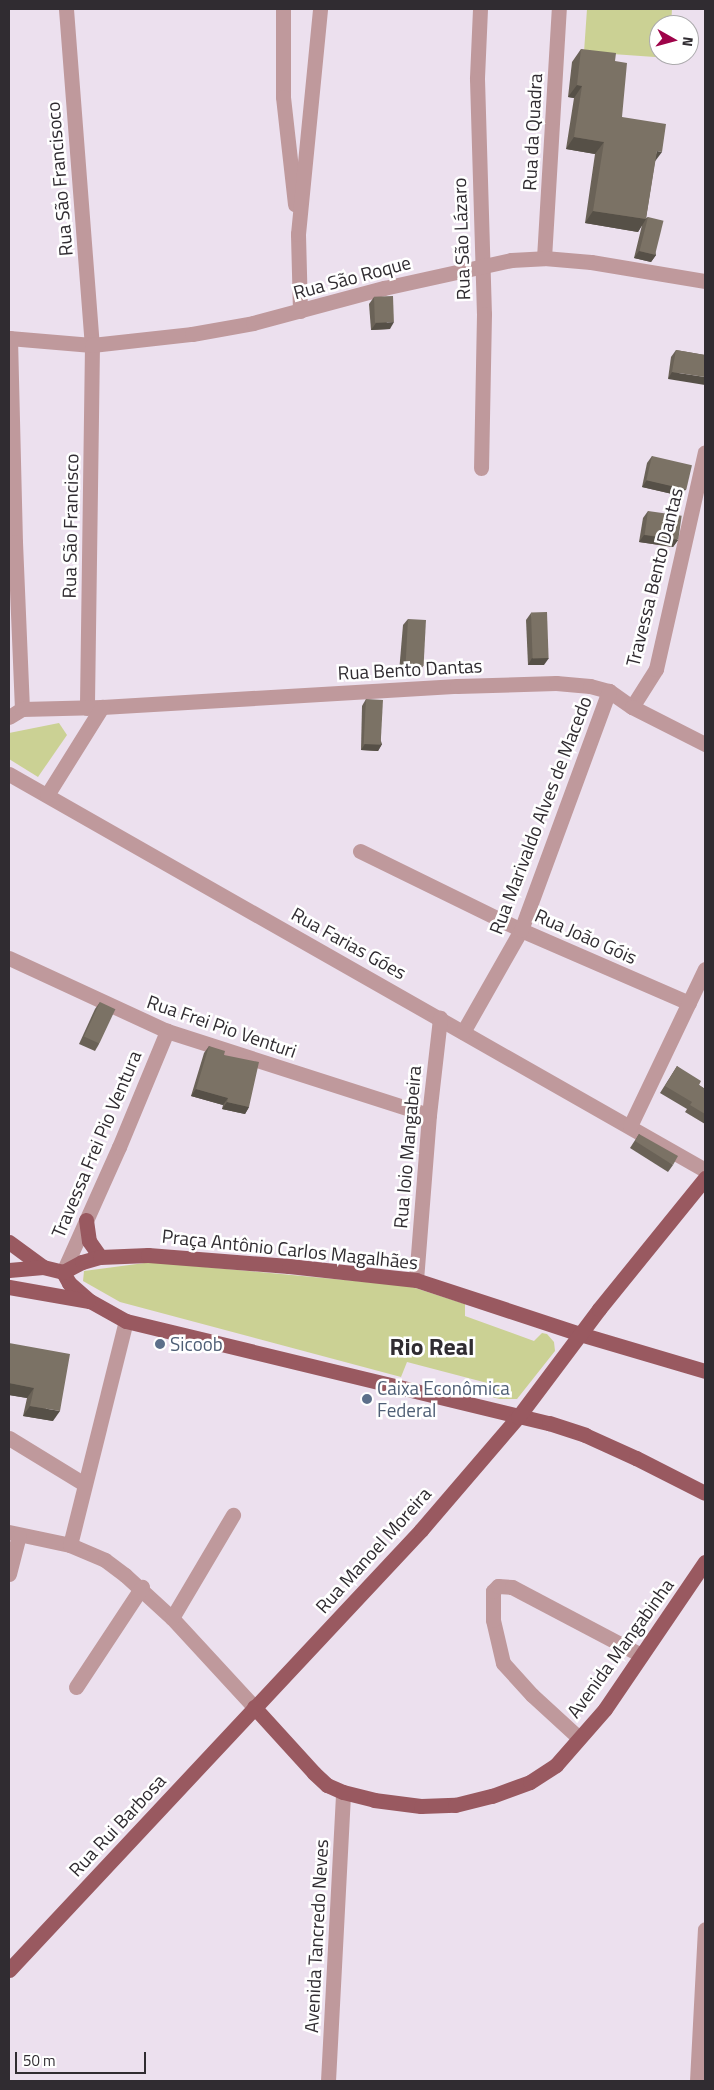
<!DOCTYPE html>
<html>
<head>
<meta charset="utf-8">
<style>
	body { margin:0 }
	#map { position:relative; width:714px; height:2090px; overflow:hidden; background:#ece0ee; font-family:"Titillium Web",sans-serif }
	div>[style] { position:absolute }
	.green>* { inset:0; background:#cbd194 }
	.minor>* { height:15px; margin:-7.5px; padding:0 7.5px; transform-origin:7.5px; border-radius:7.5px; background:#bf999c }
	.major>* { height:15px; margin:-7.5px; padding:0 7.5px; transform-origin:7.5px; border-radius:7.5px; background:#995960 }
	.wall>* { inset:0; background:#6a6257 }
	.shaded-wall>* { inset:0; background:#565047 }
	.building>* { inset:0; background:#7b7265; transform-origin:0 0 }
	.dots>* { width:14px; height:14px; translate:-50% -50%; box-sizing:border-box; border:2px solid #fff; border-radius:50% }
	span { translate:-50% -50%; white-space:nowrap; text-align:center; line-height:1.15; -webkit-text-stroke:5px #fff; paint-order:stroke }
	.street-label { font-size:19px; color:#302c31 }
	.service-label { font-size:19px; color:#4e5e75 }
	.left { translate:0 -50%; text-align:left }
	.district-label { font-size:24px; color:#302c31; font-weight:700 }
	.frame { position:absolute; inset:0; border:10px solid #302c31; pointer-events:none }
	.north { position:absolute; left:649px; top:15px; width:50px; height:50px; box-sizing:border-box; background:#fff; border:1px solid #acabad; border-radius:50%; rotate:97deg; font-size:14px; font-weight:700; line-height:20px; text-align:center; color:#302c31 }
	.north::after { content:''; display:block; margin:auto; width:18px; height:22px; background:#9e0349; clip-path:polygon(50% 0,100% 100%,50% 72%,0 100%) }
	.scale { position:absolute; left:15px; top:2052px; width:131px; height:22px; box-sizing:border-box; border:2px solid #302c31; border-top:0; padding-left:6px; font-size:15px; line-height:18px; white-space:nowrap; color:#302c31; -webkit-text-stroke:4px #fff; paint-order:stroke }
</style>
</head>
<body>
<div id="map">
	<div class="green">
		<i style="clip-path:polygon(587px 9px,672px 9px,671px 25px,659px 25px,659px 55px,669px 55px,669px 58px,584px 52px)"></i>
		<i style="clip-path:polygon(59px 723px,67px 735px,38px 777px,9px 759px,9px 733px)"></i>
		<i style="clip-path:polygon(152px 1262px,409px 1286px,465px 1304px,465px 1316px,534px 1341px,542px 1333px,547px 1334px,554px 1342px,555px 1351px,517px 1399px,500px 1399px,487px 1396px,491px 1384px,407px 1362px,401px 1377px,120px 1302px,83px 1281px,84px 1271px)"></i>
	</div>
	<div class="minor">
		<i style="left:66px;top:9px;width:337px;rotate:85.6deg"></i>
		<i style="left:92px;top:345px;width:363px;rotate:90.8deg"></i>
		<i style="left:283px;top:9px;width:88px;rotate:90deg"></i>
		<i style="left:283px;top:97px;width:108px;rotate:83.6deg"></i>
		<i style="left:480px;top:9px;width:70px;rotate:92.5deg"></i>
		<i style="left:477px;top:79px;width:235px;rotate:88.3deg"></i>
		<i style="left:484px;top:314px;width:154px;rotate:91.1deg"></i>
		<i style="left:544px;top:258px;width:249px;rotate:-86.6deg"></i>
		<i style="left:300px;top:311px;width:77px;rotate:-91.5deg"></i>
		<i style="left:298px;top:234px;width:226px;rotate:-84.4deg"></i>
		<i style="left:9px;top:338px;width:83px;rotate:4.8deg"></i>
		<i style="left:92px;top:345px;width:101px;rotate:-6.3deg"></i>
		<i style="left:192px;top:334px;width:62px;rotate:-10.2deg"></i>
		<i style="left:253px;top:323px;width:136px;rotate:-15deg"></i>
		<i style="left:384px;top:288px;width:130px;rotate:-12.4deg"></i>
		<i style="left:511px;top:260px;width:33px;rotate:-3deg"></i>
		<i style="left:544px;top:258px;width:47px;rotate:4.9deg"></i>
		<i style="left:591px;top:262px;width:116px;rotate:9.5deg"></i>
		<i style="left:10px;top:338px;width:204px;rotate:88.6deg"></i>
		<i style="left:15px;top:542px;width:167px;rotate:87.6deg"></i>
		<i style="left:632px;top:707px;width:45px;rotate:-57.7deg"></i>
		<i style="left:656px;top:669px;width:222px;rotate:-77.3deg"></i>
		<i style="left:9px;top:717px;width:15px;rotate:-32deg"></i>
		<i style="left:22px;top:709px;width:80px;rotate:-1.4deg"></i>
		<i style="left:102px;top:707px;width:356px;rotate:-3.4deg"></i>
		<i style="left:457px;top:686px;width:99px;rotate:-1.7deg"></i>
		<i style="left:556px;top:683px;width:34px;rotate:5deg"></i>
		<i style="left:590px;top:686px;width:20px;rotate:15deg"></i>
		<i style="left:609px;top:691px;width:28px;rotate:35deg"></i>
		<i style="left:632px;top:707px;width:82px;rotate:26.9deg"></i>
		<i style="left:9px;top:774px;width:801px;rotate:29.64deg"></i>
		<i style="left:47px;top:795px;width:104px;rotate:-58deg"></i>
		<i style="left:360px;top:851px;width:179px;rotate:26.1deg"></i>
		<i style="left:521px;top:930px;width:183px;rotate:23.5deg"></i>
		<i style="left:9px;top:958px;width:174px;rotate:24.8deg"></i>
		<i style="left:167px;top:1031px;width:275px;rotate:17.8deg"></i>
		<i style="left:463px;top:1032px;width:117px;rotate:-60.4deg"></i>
		<i style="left:521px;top:930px;width:255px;rotate:-69.8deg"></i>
		<i style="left:630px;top:1126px;width:174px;rotate:-64.5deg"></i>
		<i style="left:63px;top:1272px;width:137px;rotate:-65.9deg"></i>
		<i style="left:119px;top:1147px;width:126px;rotate:-67.5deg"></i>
		<i style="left:416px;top:1280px;width:166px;rotate:-85.5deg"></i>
		<i style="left:429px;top:1115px;width:98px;rotate:-83.5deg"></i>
		<i style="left:9px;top:1438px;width:88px;rotate:31.5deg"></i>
		<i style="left:9px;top:1532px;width:62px;rotate:12deg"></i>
		<i style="left:70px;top:1545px;width:38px;rotate:23deg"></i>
		<i style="left:105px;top:1560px;width:25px;rotate:37deg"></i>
		<i style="left:125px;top:1575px;width:64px;rotate:42.5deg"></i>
		<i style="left:172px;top:1618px;width:121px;rotate:47.3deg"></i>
		<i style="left:70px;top:1545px;width:231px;rotate:-76deg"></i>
		<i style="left:9px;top:1574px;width:40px;rotate:-75.6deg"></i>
		<i style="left:172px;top:1618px;width:120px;rotate:-59.4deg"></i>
		<i style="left:76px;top:1687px;width:120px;rotate:-56.6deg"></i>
		<i style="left:579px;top:1738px;width:64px;rotate:-137.5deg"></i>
		<i style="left:532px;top:1695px;width:43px;rotate:-132.2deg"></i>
		<i style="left:503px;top:1663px;width:44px;rotate:-103.1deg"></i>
		<i style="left:493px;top:1620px;width:29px;rotate:-90deg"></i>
		<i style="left:493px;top:1591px;width:7px;rotate:-45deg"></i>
		<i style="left:498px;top:1586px;width:14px;rotate:4deg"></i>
		<i style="left:512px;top:1587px;width:146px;rotate:27.8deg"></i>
		<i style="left:328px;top:2081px;width:289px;rotate:-87deg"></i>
		<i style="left:697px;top:2081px;width:152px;rotate:-87deg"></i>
	</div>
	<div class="major">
		<i style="left:86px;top:1220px;width:21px;rotate:82deg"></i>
		<i style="left:89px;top:1241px;width:19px;rotate:55deg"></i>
		<i style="left:9px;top:1242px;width:42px;rotate:36.3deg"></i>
		<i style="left:43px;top:1267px;width:21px;rotate:14deg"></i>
		<i style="left:9px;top:1270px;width:34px;rotate:-5deg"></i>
		<i style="left:63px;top:1272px;width:13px;rotate:61deg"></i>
		<i style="left:69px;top:1283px;width:28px;rotate:41deg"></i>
		<i style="left:90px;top:1301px;width:41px;rotate:29.1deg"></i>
		<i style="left:126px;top:1321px;width:435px;rotate:13.6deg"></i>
		<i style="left:549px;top:1423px;width:38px;rotate:18deg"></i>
		<i style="left:585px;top:1435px;width:56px;rotate:24.3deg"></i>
		<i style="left:636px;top:1458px;width:77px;rotate:26.9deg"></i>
		<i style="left:63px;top:1272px;width:21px;rotate:-28deg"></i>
		<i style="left:82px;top:1262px;width:19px;rotate:-16deg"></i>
		<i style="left:100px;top:1257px;width:48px;rotate:-2.4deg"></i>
		<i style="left:148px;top:1255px;width:141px;rotate:4.5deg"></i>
		<i style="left:289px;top:1266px;width:128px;rotate:6.3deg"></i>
		<i style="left:416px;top:1280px;width:173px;rotate:18.2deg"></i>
		<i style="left:580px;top:1334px;width:130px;rotate:16.5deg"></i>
		<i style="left:9px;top:1287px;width:80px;rotate:10deg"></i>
		<i style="left:254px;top:1707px;width:89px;rotate:47.7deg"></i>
		<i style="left:314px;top:1773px;width:18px;rotate:43deg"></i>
		<i style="left:327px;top:1785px;width:17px;rotate:24deg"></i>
		<i style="left:343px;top:1792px;width:32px;rotate:14deg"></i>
		<i style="left:374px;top:1800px;width:47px;rotate:7.3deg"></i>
		<i style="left:421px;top:1806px;width:34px;rotate:-2deg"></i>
		<i style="left:455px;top:1805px;width:38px;rotate:-14deg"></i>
		<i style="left:492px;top:1796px;width:40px;rotate:-20.2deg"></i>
		<i style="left:530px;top:1782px;width:31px;rotate:-33deg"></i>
		<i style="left:556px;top:1765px;width:74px;rotate:-48.8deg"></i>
		<i style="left:605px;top:1709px;width:178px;rotate:-55.8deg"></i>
		<i style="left:9px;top:1970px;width:603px;rotate:-46.88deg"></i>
		<i style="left:421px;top:1530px;width:149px;rotate:-49.4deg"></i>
		<i style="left:518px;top:1417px;width:135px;rotate:-53.1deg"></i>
		<i style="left:599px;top:1309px;width:169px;rotate:-51deg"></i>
	</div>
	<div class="wall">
		<i style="clip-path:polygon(581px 49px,615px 61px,622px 117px,655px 161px,646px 218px,648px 217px,656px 255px,651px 262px,634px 258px,642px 225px,638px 232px,585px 223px,595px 154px,566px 149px,574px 98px,568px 97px,572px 62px)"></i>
		<i style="clip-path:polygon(374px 297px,390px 329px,371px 330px,369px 304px)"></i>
		<i style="clip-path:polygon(676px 350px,705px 355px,668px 379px,671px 357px)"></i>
		<i style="clip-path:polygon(652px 456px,686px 489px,681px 496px,642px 487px,647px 463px)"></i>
		<i style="clip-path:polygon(648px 511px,678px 540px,673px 547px,639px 542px,643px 518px)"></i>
		<i style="clip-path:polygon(531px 613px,544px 665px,528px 665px,526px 620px)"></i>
		<i style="clip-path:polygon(408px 619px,418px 673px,399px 672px,403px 625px)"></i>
		<i style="clip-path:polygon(366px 699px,382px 744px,378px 751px,361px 750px,362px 706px)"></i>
		<i style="clip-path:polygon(100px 1002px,99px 1044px,95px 1051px,79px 1044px,95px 1009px)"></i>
		<i style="clip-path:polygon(209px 1046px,224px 1055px,249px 1107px,245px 1114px,222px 1109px,223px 1105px,191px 1096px,204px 1053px)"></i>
		<i style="clip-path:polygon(677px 1066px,699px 1085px,705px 1089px,705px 1124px,685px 1112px,687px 1109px,660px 1093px)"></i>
		<i style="clip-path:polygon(639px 1134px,673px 1165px,668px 1172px,630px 1148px)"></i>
		<i style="clip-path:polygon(9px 1343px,53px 1421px,23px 1416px,27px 1398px,9px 1395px)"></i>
	</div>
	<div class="shaded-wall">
		<i style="clip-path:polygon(577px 85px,582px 86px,574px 98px,568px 97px)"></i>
		<i style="clip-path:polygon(574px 137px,604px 142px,595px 154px,566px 149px)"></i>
		<i style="clip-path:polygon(657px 151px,662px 152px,653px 164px)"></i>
		<i style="clip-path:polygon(593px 211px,646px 219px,638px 232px,585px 223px)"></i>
		<i style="clip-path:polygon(639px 251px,656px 255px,651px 262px,634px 258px)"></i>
		<i style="clip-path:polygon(394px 322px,390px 329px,371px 330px,376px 323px)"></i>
		<i style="clip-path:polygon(672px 372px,705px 377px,705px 385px,668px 379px)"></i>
		<i style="clip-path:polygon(647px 480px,686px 489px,681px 496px,642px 487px)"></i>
		<i style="clip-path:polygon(644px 535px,678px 540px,673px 547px,639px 542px)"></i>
		<i style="clip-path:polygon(532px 658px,549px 658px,544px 665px,528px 665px)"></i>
		<i style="clip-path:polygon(404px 665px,423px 666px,418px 673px,399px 672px)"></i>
		<i style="clip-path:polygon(365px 744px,382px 744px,378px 751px,361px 750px)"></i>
		<i style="clip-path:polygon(196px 1089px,228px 1098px,223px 1105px,191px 1096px)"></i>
		<i style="clip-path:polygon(227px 1102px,249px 1107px,245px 1114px,222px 1109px)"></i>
		<i style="clip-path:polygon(9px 1383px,34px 1388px,27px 1398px,9px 1395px)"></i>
		<i style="clip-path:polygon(30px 1406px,60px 1411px,53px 1421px,23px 1416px)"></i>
	</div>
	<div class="building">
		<i style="clip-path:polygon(581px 49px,616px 53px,615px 61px,627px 63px,622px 117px,666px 124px,662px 152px,657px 151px,646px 219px,593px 211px,604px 142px,574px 137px,582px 86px,577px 85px)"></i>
		<i style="left:648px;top:217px;width:16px;height:35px;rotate:14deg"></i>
		<i style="left:393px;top:296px;width:26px;height:19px;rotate:88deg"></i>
		<i style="clip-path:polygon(676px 350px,705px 355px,705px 377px,672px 372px)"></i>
		<i style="left:652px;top:456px;width:41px;height:25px;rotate:13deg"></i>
		<i style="left:648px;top:511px;width:34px;height:24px;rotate:8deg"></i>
		<i style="left:547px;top:612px;width:46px;height:16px;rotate:88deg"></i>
		<i style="left:408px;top:619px;width:18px;height:46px;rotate:3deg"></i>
		<i style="left:366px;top:699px;width:17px;height:45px;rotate:3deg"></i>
		<i style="left:100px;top:1002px;width:17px;height:38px;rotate:25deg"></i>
		<i style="clip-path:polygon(209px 1046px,225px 1051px,224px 1055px,259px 1062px,249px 1107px,227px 1102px,228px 1098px,196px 1089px)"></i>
		<i style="clip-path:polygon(677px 1066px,701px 1081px,699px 1085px,705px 1089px,705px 1114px,690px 1105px,692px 1102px,665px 1086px)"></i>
		<i style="clip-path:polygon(639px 1134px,678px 1156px,673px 1165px,635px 1141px)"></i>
		<i style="clip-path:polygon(9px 1343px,70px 1354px,60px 1411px,30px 1406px,34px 1388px,9px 1383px)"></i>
	</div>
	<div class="dots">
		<i style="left:160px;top:1344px;background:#5c6f8a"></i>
		<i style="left:367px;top:1399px;background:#5c6f8a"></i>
	</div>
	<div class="street-label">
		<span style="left:532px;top:132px;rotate:-87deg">Rua da Quadra</span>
		<span style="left:59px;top:179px;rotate:-95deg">Rua São Francisoco</span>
		<span style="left:461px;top:239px;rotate:-92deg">Rua São Lázaro</span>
		<span style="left:352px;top:277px;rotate:-15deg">Rua São Roque</span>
		<span style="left:70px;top:526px;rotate:-89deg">Rua São Francisco</span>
		<span style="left:654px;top:577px;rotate:-76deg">Travessa Bento Dantas</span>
		<span style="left:410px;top:669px;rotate:-3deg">Rua Bento Dantas</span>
		<span style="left:540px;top:815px;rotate:-69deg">Rua Marivaldo Alves de Macedo</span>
		<span style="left:586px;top:936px;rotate:24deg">Rua João Góis</span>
		<span style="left:349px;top:943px;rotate:29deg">Rua Farias Góes</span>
		<span style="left:222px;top:1026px;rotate:19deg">Rua Frei Pio Venturi</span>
		<span style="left:96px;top:1144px;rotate:-67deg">Travessa Frei Pio Ventura</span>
		<span style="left:407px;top:1147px;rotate:-85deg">Rua Ioio Mangabeira</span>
		<span style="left:290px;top:1249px;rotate:6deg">Praça Antônio Carlos Magalhães</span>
		<span style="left:373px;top:1550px;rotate:-48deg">Rua Manoel Moreira</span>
		<span style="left:620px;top:1648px;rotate:-54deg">Avenida Mangabinha</span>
		<span style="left:117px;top:1825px;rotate:-47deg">Rua Rui Barbosa</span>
		<span style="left:316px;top:1936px;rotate:-87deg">Avenida Tancredo Neves</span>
	</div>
	<div class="service-label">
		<span class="left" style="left:170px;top:1344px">Sicoob</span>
		<span class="left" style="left:377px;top:1399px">Caixa Econômica<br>Federal</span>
	</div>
	<div class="district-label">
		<span style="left:432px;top:1347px">Rio Real</span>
	</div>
	<div class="frame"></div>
	<div class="north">N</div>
	<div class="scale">50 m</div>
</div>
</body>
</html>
